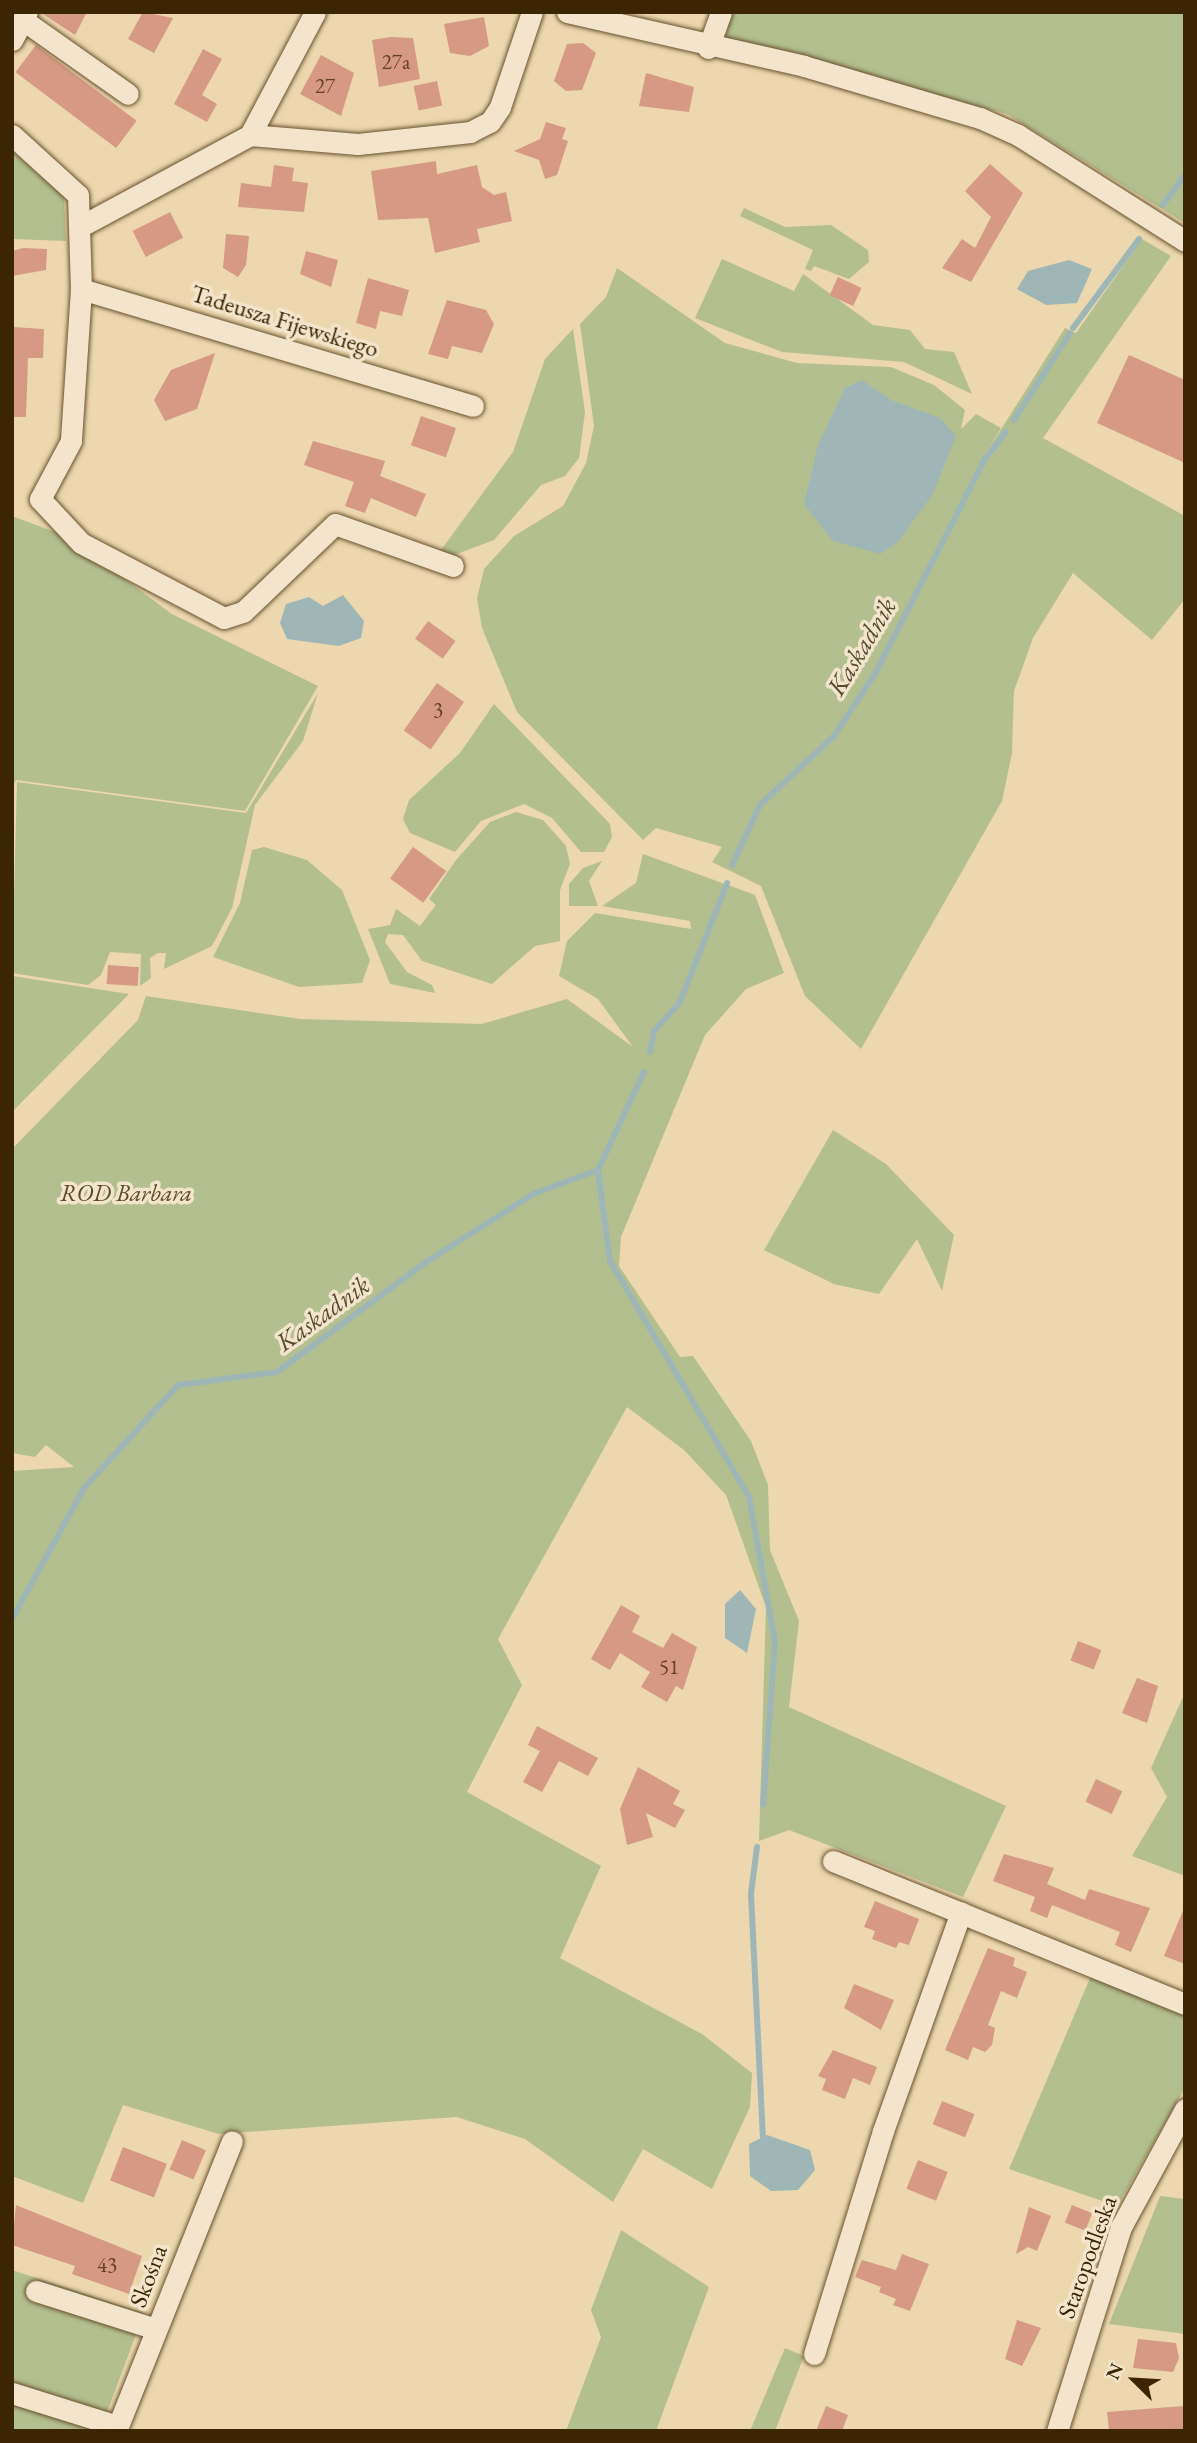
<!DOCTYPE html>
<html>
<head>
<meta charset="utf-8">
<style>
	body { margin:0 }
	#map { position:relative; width:1197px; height:2443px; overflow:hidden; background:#edd7af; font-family:"EB Garamond",serif }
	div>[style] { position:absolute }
	.green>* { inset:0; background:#b3bf8f }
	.water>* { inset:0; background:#9eb7b6 }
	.stream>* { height:6px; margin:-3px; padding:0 3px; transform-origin:3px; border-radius:3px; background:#9eb7b6 }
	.building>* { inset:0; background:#d69983; transform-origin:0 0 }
	.roads { filter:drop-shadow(0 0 2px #68522d) drop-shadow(0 0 2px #68522d) }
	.minor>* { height:21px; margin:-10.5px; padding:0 10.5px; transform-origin:10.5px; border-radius:10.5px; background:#f3e5cb }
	span { translate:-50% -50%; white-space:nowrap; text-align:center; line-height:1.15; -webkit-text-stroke:7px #f3e5cb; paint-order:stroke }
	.number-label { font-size:21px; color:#624222 }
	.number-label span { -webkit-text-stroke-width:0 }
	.street-label { font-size:24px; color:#3c2502 }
	.park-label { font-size:24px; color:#5a4c25; font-style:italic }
	.water-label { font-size:26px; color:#544a2f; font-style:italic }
	.frame { position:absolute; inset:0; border:14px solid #3c2502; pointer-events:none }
	.north { position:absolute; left:1099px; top:2345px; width:70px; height:70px; -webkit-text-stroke:5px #f3e5cb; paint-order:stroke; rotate:294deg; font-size:19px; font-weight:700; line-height:28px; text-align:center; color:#3c2502 }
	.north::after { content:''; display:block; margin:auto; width:24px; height:32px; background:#3c2502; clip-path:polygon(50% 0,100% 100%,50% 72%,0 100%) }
</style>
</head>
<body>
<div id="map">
	<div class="green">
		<i style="clip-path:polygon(731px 12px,1185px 12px,1185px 223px,1007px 114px,726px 38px)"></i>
		<i style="clip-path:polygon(12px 151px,64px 197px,66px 241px,12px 239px)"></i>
		<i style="clip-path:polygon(744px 208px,785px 227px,831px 225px,868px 250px,869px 262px,849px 279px,814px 266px,811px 271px,805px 269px,813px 250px,740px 216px)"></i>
		<i style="clip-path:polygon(1142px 239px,1171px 256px,1043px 438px,1185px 516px,1185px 599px,1152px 640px,1073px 573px,1033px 638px,1014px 691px,1012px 753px,1002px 801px,861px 1049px,805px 996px,761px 886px,712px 862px,722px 847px,656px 828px,643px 840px,517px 712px,482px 628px,477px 598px,484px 569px,514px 536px,563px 506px,586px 463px,594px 426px,580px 324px,606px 297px,617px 268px,725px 343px,797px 363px,891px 367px,934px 385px,965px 410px,961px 429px,976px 414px,1001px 428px,988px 450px,1065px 328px,1076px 333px)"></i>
		<i style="clip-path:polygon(722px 259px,794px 291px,803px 274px,873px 325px,910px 330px,925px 349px,954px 352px,972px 394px,904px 362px,782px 352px,695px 318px)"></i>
		<i style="clip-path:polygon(573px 329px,585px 412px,579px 458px,565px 476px,541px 485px,494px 540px,454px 555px,438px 554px,513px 452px,545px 359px)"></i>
		<i style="clip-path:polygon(12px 516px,66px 536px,172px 614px,318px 686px,245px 811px,16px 780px,12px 788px)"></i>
		<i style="clip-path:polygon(318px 693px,303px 741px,255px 805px,232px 908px,212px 946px,164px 969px,166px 953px,158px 953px,150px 958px,151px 978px,140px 986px,141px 954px,110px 952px,101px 975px,88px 985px,12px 973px,17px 782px,246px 813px)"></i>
		<i style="clip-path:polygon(494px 704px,610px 824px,612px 837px,604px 852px,581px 852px,552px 818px,524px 804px,481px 821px,455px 852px,410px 833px,403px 819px,409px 800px,460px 753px)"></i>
		<i style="clip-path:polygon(516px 812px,543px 820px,566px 846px,570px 864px,560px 890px,560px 941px,535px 946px,492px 984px,422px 961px,403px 935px,388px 934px,385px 942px,407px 972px,432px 985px,435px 993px,390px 984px,368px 929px,390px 925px,396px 909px,420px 926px,436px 905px,429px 899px,456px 860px,490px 822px)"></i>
		<i style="clip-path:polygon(264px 847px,307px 860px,342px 890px,370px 960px,362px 983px,299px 987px,213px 957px,240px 903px,252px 850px)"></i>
		<i style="clip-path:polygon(643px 854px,755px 895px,784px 973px,746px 989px,705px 1035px,621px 1237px,619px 1266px,680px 1357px,693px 1356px,751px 1441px,768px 1485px,770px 1550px,799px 1621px,789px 1707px,1006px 1806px,963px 1897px,789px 1830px,759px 1841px,766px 1607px,726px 1495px,684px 1450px,627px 1407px,498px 1639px,522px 1685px,467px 1792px,601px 1866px,560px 1958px,702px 2034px,752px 2073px,750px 2107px,712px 2189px,643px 2149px,613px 2202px,525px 2139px,457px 2117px,219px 2134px,123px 2105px,83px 2203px,12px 2176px,12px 1471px,74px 1467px,46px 1445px,35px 1457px,12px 1453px,12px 1149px,138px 1020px,146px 996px,300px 1019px,482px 1024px,567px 999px,633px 1047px,598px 999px,559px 976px,567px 941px,595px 913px,691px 929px,690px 921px,602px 906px,636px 883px)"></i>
		<i style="clip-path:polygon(602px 861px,589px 881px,598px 906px,569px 906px,569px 884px,583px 868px)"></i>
		<i style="clip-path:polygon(12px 976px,129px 994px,12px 1112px)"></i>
		<i style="clip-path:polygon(833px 1130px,886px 1164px,954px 1235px,942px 1291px,917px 1239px,879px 1294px,834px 1284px,764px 1250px)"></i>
		<i style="clip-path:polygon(1183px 1697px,1185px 1698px,1185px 1876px,1132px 1856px,1167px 1797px,1151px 1768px)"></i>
		<i style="clip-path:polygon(1093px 1971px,1185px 2010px,1185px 2088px,1117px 2206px,1009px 2169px)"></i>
		<i style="clip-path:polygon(1160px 2196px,1185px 2199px,1185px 2334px,1109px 2324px)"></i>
		<i style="clip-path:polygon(621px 2230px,709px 2287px,656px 2431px,566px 2431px,601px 2337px,591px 2310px)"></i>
		<i style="clip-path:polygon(12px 2270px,144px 2313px,100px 2431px,12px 2431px)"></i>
		<i style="clip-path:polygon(785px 2348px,804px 2356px,775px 2431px,750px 2431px)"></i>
	</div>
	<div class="water">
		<i style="clip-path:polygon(1069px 260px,1092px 269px,1077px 303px,1046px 305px,1017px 289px,1028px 271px)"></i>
		<i style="clip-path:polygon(862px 380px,891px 400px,940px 418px,956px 436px,933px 494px,897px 543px,880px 554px,833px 541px,804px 504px,818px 445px,845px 388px)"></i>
		<i style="clip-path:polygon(343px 595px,364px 621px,361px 638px,339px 646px,287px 639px,280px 623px,286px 604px,309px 597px,323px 606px)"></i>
		<i style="clip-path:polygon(740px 1590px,756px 1609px,747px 1653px,725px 1638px,725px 1604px)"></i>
		<i style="clip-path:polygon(767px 2135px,810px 2150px,815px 2170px,798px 2190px,771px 2191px,750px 2176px,749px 2144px)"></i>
	</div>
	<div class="stream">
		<i style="left:1163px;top:205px;width:37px;rotate:-54deg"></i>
		<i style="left:1073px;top:328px;width:111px;rotate:-53.4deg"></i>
		<i style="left:1014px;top:420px;width:103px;rotate:-57.2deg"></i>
		<i style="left:732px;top:865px;width:66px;rotate:-65deg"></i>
		<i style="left:760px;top:805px;width:101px;rotate:-43deg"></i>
		<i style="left:834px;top:736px;width:77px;rotate:-56.7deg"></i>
		<i style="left:876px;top:672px;width:239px;rotate:-62.9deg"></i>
		<i style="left:985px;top:459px;width:34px;rotate:-52deg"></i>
		<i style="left:650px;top:1052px;width:21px;rotate:-79deg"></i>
		<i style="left:654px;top:1031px;width:39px;rotate:-48deg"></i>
		<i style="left:680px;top:1002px;width:128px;rotate:-68.4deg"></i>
		<i style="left:598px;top:1170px;width:92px;rotate:82.5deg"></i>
		<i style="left:610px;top:1261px;width:274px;rotate:59.5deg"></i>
		<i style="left:749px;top:1497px;width:147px;rotate:79.8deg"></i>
		<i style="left:775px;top:1642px;width:163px;rotate:94.2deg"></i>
		<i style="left:12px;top:1619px;width:149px;rotate:-61.2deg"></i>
		<i style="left:84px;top:1488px;width:139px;rotate:-47.6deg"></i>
		<i style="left:178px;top:1385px;width:100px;rotate:-7.5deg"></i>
		<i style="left:277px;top:1372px;width:185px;rotate:-36.4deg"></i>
		<i style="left:426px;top:1262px;width:127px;rotate:-32.4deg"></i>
		<i style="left:533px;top:1194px;width:69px;rotate:-20.3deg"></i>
		<i style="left:598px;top:1170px;width:108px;rotate:-64.9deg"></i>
		<i style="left:757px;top:1847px;width:47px;rotate:97.3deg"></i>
		<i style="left:751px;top:1894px;width:242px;rotate:87.2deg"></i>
	</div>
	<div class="building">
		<i style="clip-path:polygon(40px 12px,87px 12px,75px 35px)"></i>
		<i style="clip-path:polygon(143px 12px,173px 18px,154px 53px,128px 39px)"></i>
		<i style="clip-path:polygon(484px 17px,489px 46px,470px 56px,450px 53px,444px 24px)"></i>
		<i style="clip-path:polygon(390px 37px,413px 38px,420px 79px,379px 87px,372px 40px)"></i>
		<i style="clip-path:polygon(583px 43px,596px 53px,588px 74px,582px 90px,566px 91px,554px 81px,567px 44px)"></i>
		<i style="left:36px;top:45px;width:126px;height:34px;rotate:37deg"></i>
		<i style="clip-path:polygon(203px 49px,222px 59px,202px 95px,217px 104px,207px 122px,174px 104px)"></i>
		<i style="clip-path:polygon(321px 55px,354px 73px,341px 116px,300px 94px)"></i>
		<i style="clip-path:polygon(646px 73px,694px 87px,689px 112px,639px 106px)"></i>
		<i style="left:437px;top:81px;width:25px;height:24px;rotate:78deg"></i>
		<i style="clip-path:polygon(546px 122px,566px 128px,562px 139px,568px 141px,557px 175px,545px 179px,539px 160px,514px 151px,540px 139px)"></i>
		<i style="clip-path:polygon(436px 161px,437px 174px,477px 165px,482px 187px,494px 195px,506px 192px,512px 221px,477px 229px,480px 242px,435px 253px,428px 218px,378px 220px,371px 171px)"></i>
		<i style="clip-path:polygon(990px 164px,1023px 193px,971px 282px,942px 268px,962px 239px,975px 248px,991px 217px,965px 191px)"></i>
		<i style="clip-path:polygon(274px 165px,294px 168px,292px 181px,308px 183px,304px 212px,238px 207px,241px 183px,271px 187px)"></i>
		<i style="left:170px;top:212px;width:29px;height:42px;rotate:63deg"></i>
		<i style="clip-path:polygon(226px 234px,249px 236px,246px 265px,238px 277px,223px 268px)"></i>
		<i style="clip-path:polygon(23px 248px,47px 249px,46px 270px,12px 276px,12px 251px)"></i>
		<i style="clip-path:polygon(306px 251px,338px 260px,331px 287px,300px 274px)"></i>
		<i style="left:838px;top:277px;width:26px;height:20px;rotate:25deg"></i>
		<i style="clip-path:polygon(368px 278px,409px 290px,402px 316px,380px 311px,376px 329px,356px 323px)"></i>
		<i style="clip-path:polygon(447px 300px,486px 310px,494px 324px,482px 353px,452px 346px,448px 359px,428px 354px)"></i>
		<i style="clip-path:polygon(12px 327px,44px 329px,43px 358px,28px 358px,26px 417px,12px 417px)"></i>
		<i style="clip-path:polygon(215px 353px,197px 409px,165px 421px,154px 400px,171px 370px)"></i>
		<i style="clip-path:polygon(1129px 355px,1185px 380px,1185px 463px,1097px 423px)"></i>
		<i style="left:421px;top:416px;width:37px;height:31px;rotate:19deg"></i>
		<i style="clip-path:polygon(313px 441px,385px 461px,380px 476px,426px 494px,416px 517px,371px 498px,365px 513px,345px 506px,354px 482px,304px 465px)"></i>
		<i style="left:428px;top:621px;width:34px;height:22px;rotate:36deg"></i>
		<i style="left:437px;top:683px;width:33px;height:58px;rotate:35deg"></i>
		<i style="left:413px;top:847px;width:41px;height:39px;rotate:36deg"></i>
		<i style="left:108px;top:965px;width:31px;height:19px;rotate:4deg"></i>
		<i style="clip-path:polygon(621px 1605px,640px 1616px,632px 1632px,663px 1648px,672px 1633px,697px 1647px,683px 1690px,676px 1686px,667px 1702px,641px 1687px,650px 1672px,620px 1653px,610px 1670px,591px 1659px)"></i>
		<i style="left:1078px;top:1641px;width:25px;height:21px;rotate:21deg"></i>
		<i style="clip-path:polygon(1137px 1678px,1158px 1686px,1147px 1723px,1122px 1713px)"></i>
		<i style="clip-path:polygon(537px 1726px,598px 1758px,588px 1776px,559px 1761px,542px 1792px,523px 1782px,540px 1751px,528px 1745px)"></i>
		<i style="clip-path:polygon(638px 1767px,680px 1791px,673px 1804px,685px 1810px,675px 1828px,646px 1813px,653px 1837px,627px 1845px,620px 1809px)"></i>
		<i style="left:1096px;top:1779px;width:29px;height:25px;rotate:25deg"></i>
		<i style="clip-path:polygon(1004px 1854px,1054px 1868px,1047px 1884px,1085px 1900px,1089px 1889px,1150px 1908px,1131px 1952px,1115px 1945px,1120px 1932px,1052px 1905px,1047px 1918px,1030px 1911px,1035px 1897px,993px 1881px)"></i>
		<i style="clip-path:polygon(875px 1901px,919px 1919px,909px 1945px,899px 1942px,896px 1948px,872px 1939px,875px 1931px,864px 1927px)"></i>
		<i style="clip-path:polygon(1185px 1906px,1185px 1964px,1164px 1956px)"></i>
		<i style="clip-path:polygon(988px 1948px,1015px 1958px,1013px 1966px,1027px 1972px,1017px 1998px,1001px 1991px,988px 2025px,995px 2028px,992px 2045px,985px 2052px,973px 2047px,968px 2060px,945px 2050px)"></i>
		<i style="clip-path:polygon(854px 1984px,894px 2000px,881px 2030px,844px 2008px)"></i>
		<i style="clip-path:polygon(833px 2050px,877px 2067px,870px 2085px,853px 2078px,845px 2099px,822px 2090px,826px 2079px,818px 2076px)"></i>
		<i style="left:942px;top:2101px;width:35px;height:25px;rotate:22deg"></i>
		<i style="left:182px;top:2140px;width:26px;height:32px;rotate:23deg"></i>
		<i style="left:123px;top:2147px;width:47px;height:36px;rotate:21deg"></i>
		<i style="left:918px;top:2160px;width:32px;height:31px;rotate:22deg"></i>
		<i style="clip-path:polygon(16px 2205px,142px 2256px,129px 2294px,72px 2274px,75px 2266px,12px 2245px)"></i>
		<i style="left:1072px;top:2205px;width:22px;height:19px;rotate:22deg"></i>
		<i style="clip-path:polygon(1029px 2207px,1051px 2216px,1037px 2251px,1028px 2247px,1016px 2254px)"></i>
		<i style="clip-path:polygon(902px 2254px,929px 2264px,910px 2311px,893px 2305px,896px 2299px,879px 2292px,881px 2287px,855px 2277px,862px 2260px,896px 2270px)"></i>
		<i style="clip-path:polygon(1017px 2320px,1041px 2328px,1022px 2366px,1005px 2359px)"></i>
		<i style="clip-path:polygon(1138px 2339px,1176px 2343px,1179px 2358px,1173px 2372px,1133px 2368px)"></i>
		<i style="clip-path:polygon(826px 2406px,848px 2415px,842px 2431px,816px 2431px)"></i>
		<i style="clip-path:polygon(1183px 2406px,1185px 2431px,1109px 2431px,1107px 2412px)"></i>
	</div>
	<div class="roads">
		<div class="minor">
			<i style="left:567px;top:12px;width:243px;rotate:12.8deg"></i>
			<i style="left:804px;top:66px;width:184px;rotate:16.5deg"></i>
			<i style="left:980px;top:118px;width:42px;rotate:24.1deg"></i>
			<i style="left:1018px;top:135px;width:198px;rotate:32.4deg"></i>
			<i style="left:23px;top:20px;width:128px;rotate:35.2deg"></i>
			<i style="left:12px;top:40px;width:32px;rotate:-62deg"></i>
			<i style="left:708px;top:48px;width:38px;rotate:-70deg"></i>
			<i style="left:12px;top:135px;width:89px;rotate:42.3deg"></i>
			<i style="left:78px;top:195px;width:94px;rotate:88.2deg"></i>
			<i style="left:81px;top:289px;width:152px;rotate:93.8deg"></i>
			<i style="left:71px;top:441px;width:66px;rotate:118.1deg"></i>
			<i style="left:40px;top:499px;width:60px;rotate:47deg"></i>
			<i style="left:81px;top:543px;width:161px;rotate:27.7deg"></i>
			<i style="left:224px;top:618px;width:20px;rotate:-18deg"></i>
			<i style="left:243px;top:612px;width:127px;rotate:-43.7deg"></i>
			<i style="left:335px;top:524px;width:125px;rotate:19.6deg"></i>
			<i style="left:250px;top:135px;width:139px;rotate:-62.1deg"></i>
			<i style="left:83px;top:225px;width:190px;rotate:-28.3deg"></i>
			<i style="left:250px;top:135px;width:108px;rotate:4.8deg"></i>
			<i style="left:358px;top:144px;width:113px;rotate:-6.1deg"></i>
			<i style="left:470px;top:132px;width:22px;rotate:-27deg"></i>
			<i style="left:490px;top:122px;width:18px;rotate:-56deg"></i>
			<i style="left:500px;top:107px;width:100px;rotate:-71.4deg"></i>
			<i style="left:81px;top:289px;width:409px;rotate:16.6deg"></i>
			<i style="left:833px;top:1861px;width:380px;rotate:22.1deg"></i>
			<i style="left:36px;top:2291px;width:126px;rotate:17.6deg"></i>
			<i style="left:814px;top:2354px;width:233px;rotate:-72.8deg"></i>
			<i style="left:883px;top:2131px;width:232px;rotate:-70.4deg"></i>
			<i style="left:12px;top:2393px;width:110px;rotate:17.4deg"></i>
			<i style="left:116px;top:2431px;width:312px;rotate:-68.2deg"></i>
			<i style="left:1057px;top:2431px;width:214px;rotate:-72.6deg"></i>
			<i style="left:1121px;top:2227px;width:134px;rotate:-61.5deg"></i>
		</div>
	</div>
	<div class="number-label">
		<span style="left:396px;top:62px">27a</span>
		<span style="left:325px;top:86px">27</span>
		<span style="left:438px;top:710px">3</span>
		<span style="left:669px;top:1667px">51</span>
		<span style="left:107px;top:2265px">43</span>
	</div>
	<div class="street-label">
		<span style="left:285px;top:321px;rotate:17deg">Tadeusza Fijewskiego</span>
		<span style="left:1087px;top:2257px;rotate:-70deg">Staropodleska</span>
		<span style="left:148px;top:2276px;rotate:-69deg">Skośna</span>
	</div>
	<div class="park-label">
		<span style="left:126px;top:1193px">ROD Barbara</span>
	</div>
	<div class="water-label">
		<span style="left:862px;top:647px;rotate:-59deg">Kaskadnik</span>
		<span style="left:323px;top:1314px;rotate:-36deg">Kaskadnik</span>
	</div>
	<div class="frame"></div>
	<div class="north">N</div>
</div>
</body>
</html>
